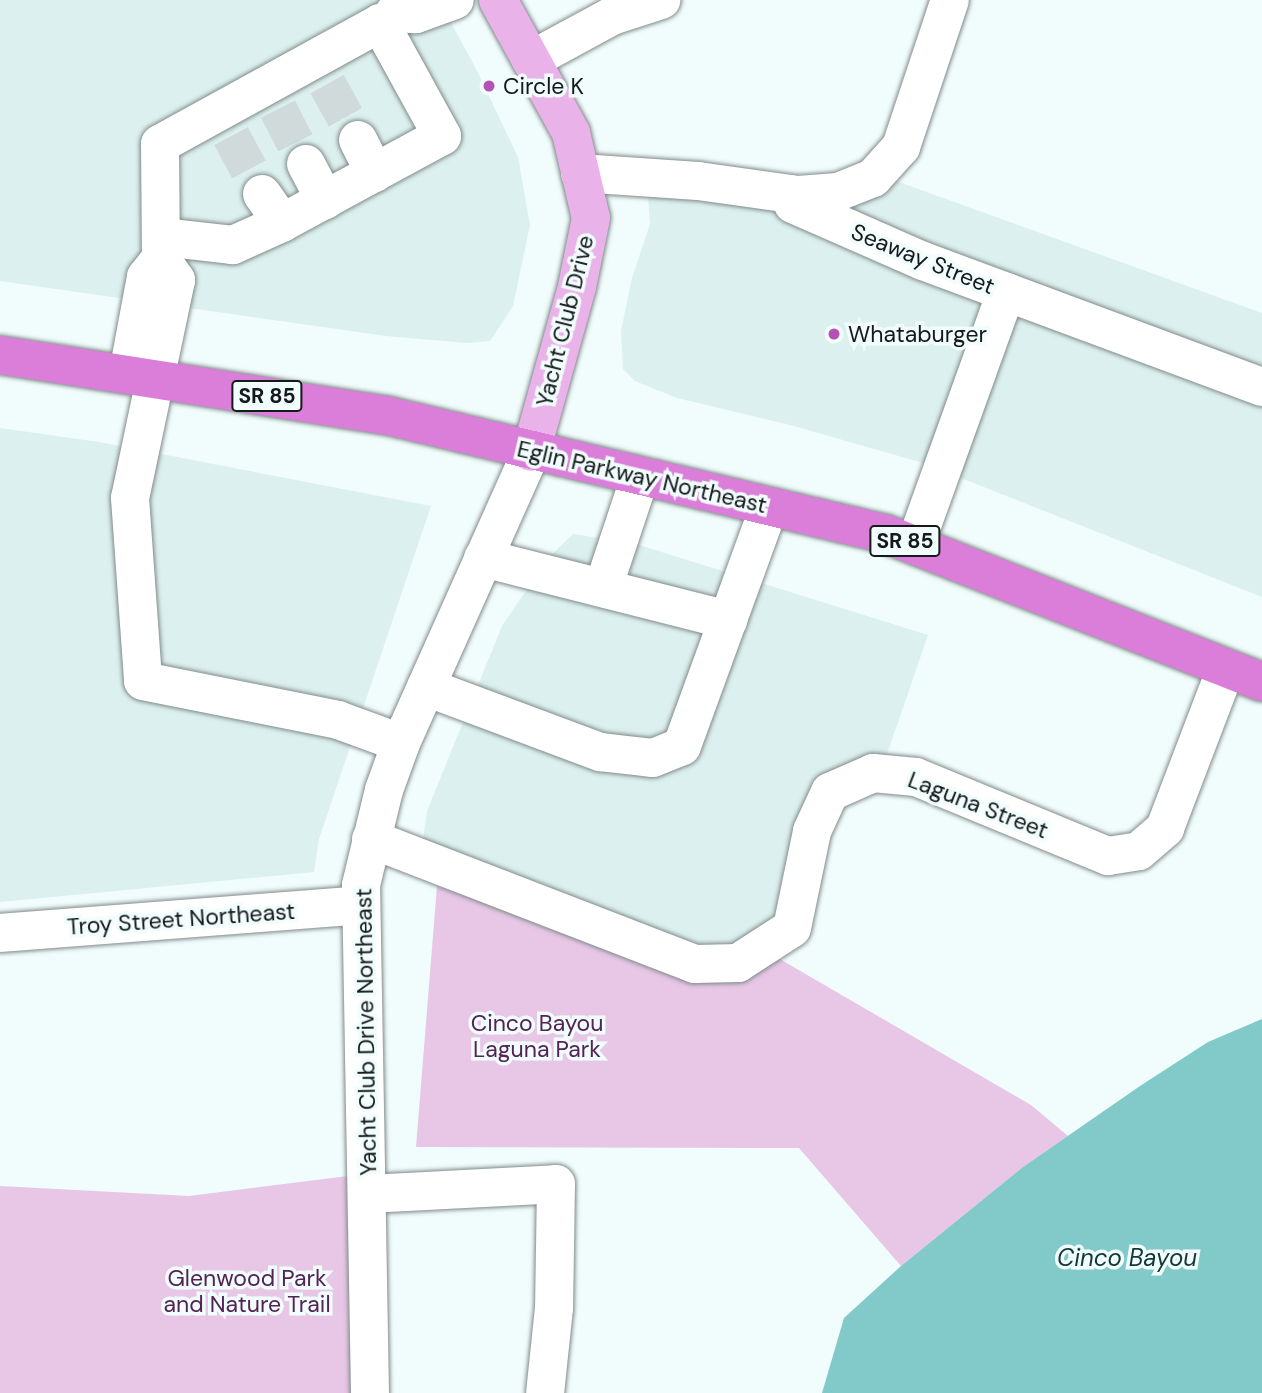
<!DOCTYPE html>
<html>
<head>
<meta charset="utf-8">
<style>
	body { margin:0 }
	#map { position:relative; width:1262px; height:1393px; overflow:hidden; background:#f1fcfc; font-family:"DM Sans",sans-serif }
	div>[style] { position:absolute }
	.built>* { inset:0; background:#dbf0ef }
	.green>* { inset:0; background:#e7c6e6 }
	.water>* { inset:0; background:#81cac9 }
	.minor-tunnel>* { height:38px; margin-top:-19px; transform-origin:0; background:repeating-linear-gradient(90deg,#d0dada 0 38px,transparent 0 57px) }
	.roads { filter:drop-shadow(0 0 2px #818b8a) drop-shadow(0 0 2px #818b8a) }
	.minor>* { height:38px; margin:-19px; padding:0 19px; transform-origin:19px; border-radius:19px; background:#fff }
	.major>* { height:38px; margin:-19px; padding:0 19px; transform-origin:19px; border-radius:19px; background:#e9b2e8 }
	.highway>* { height:38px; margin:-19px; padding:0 19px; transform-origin:19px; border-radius:19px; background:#db7ed9 }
	.dots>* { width:19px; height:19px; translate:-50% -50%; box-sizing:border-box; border:4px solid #f1fcfc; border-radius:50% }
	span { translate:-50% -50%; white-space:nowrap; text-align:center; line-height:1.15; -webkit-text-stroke:7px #f1fcfc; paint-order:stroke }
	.shield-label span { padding:2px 5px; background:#f1fcfc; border:2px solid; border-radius:5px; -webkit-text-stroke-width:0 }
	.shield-label { font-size:21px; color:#151919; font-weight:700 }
	.poi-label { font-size:23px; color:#151919 }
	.left { translate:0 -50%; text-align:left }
	.street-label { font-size:23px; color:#151919 }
	.park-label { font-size:23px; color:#542254 }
	.water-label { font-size:24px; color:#123737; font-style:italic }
</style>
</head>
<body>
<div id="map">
	<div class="built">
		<i style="clip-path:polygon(0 0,439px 0,476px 69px,518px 157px,530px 225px,513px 306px,490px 341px,467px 343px,386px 336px,0 281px)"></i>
		<i style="clip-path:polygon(896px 181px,1262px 313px,1262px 369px,931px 245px,846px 208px)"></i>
		<i style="clip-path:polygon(648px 195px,774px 209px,914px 277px,1262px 406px,1262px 597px,923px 463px,794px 426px,677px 398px,635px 381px,623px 369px,621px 331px,632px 278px,650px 224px)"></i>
		<i style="clip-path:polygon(0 428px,99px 442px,431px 506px,319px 839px,314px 872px,0 902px)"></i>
		<i style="clip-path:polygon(573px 534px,636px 544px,928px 635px,886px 757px,811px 787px,793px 829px,774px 919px,731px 946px,699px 947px,423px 841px,427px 811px,502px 626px,548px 558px)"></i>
	</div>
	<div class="green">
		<i style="clip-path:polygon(437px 886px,632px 952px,778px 958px,1031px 1105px,1068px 1136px,1023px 1167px,901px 1266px,799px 1148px,416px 1147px)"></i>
		<i style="clip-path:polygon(348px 1176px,354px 1393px,0 1393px,0 1186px,189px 1196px)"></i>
	</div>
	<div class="water">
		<i style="clip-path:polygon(1262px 1019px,1262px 1393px,822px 1393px,844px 1318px,901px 1266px,1023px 1167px,1140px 1086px,1208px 1042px)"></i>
	</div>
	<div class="minor-tunnel">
		<i style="left:327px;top:84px;width:64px;rotate:61deg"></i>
		<i style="left:278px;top:109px;width:62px;rotate:63deg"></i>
		<i style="left:231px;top:136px;width:66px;rotate:61.9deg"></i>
	</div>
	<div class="roads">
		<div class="minor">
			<i style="left:394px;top:13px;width:22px;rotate:3deg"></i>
			<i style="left:416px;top:14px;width:41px;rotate:-19.7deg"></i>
			<i style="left:531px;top:60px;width:92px;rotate:-28.5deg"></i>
			<i style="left:612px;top:16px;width:52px;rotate:-18.1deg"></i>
			<i style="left:358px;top:140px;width:37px;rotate:63deg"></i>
			<i style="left:306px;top:164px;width:41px;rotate:62.2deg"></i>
			<i style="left:580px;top:173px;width:118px;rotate:3.9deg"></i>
			<i style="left:698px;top:181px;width:101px;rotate:8deg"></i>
			<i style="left:798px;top:195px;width:40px;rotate:-4.3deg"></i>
			<i style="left:838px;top:192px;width:38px;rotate:-22deg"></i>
			<i style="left:873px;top:178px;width:42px;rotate:-47.9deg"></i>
			<i style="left:901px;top:147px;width:155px;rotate:-71.6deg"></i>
			<i style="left:262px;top:194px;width:35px;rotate:55deg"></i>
			<i style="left:790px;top:194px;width:10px;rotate:73deg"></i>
			<i style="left:793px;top:204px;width:142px;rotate:23.7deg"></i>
			<i style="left:923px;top:261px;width:362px;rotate:20.4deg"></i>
			<i style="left:161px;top:258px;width:27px;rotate:56deg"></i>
			<i style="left:176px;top:280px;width:223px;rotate:101.9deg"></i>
			<i style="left:130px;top:498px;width:183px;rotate:85.9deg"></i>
			<i style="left:143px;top:681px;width:199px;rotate:11.3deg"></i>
			<i style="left:338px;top:720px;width:67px;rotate:20.1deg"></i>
			<i style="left:128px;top:373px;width:98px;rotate:-79.4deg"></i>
			<i style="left:146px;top:277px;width:24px;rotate:-52deg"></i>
			<i style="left:161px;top:258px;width:114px;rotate:-90.5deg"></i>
			<i style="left:160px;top:144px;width:251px;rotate:-28.8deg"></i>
			<i style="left:380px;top:23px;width:129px;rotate:61.2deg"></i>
			<i style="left:442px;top:136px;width:182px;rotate:151.5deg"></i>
			<i style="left:282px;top:223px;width:54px;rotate:155.8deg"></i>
			<i style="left:233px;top:245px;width:70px;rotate:-173.5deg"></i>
			<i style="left:915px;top:545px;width:269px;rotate:-70.2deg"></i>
			<i style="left:483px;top:558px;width:253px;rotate:14.2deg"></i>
			<i style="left:603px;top:588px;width:117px;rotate:-71.6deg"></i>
			<i style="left:426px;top:687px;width:186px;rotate:20.5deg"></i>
			<i style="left:600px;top:752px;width:53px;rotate:6.5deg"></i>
			<i style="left:653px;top:758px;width:31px;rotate:-22deg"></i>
			<i style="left:682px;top:746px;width:254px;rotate:-70deg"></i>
			<i style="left:371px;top:839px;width:347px;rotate:21.1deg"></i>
			<i style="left:695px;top:964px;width:43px;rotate:-1.3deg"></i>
			<i style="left:738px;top:963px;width:64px;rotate:-32.9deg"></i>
			<i style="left:792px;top:928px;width:99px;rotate:-78.3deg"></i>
			<i style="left:812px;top:831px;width:43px;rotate:-65.2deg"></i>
			<i style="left:830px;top:792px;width:47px;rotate:-23.8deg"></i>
			<i style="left:873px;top:773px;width:43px;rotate:5.3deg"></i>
			<i style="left:916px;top:777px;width:208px;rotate:22.4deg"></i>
			<i style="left:1108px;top:856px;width:31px;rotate:-9deg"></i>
			<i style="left:1139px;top:851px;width:35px;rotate:-41deg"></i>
			<i style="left:1165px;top:828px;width:171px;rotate:-69.1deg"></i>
			<i style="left:0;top:933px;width:362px;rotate:-4.4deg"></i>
			<i style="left:368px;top:1194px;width:188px;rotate:-3deg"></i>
			<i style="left:556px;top:1184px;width:124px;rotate:90.9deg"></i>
			<i style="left:554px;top:1308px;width:85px;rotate:96deg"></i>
			<i style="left:370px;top:1393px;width:508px;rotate:-91.01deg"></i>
			<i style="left:361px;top:885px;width:98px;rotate:-76.4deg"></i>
			<i style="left:384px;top:790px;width:50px;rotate:-70.1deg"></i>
			<i style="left:401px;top:743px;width:319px;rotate:-65.9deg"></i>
		</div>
		<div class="major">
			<i style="left:498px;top:0;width:152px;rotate:61.2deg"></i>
			<i style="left:571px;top:133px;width:87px;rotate:76.8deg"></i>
			<i style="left:591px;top:218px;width:70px;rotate:101.5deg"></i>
			<i style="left:577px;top:287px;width:171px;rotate:105.6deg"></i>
		</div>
		<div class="highway">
			<i style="left:0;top:355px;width:394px;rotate:8.9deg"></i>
			<i style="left:389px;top:416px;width:511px;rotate:13.36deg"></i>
			<i style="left:886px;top:534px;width:404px;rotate:21.5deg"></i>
		</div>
	</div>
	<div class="dots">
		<i style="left:489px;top:86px;background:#b550b5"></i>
		<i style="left:834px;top:334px;background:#b550b5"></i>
	</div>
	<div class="shield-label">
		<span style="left:267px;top:396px">SR 85</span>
		<span style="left:905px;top:541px">SR 85</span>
	</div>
	<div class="poi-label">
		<span class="left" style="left:503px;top:86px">Circle K</span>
		<span class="left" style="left:848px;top:334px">Whataburger</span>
	</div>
	<div class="street-label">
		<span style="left:923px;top:259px;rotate:22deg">Seaway Street</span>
		<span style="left:565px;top:321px;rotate:-76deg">Yacht Club Drive</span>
		<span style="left:642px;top:477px;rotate:13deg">Eglin Parkway Northeast</span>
		<span style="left:978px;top:805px;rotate:21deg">Laguna Street</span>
		<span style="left:181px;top:919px;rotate:-4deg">Troy Street Northeast</span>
		<span style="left:366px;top:1032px;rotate:-91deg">Yacht Club Drive Northeast</span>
	</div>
	<div class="park-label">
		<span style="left:537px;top:1036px">Cinco Bayou<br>Laguna Park</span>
		<span style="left:247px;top:1291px">Glenwood Park<br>and Nature Trail</span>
	</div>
	<div class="water-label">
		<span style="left:1127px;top:1258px">Cinco Bayou</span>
	</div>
</div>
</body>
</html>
